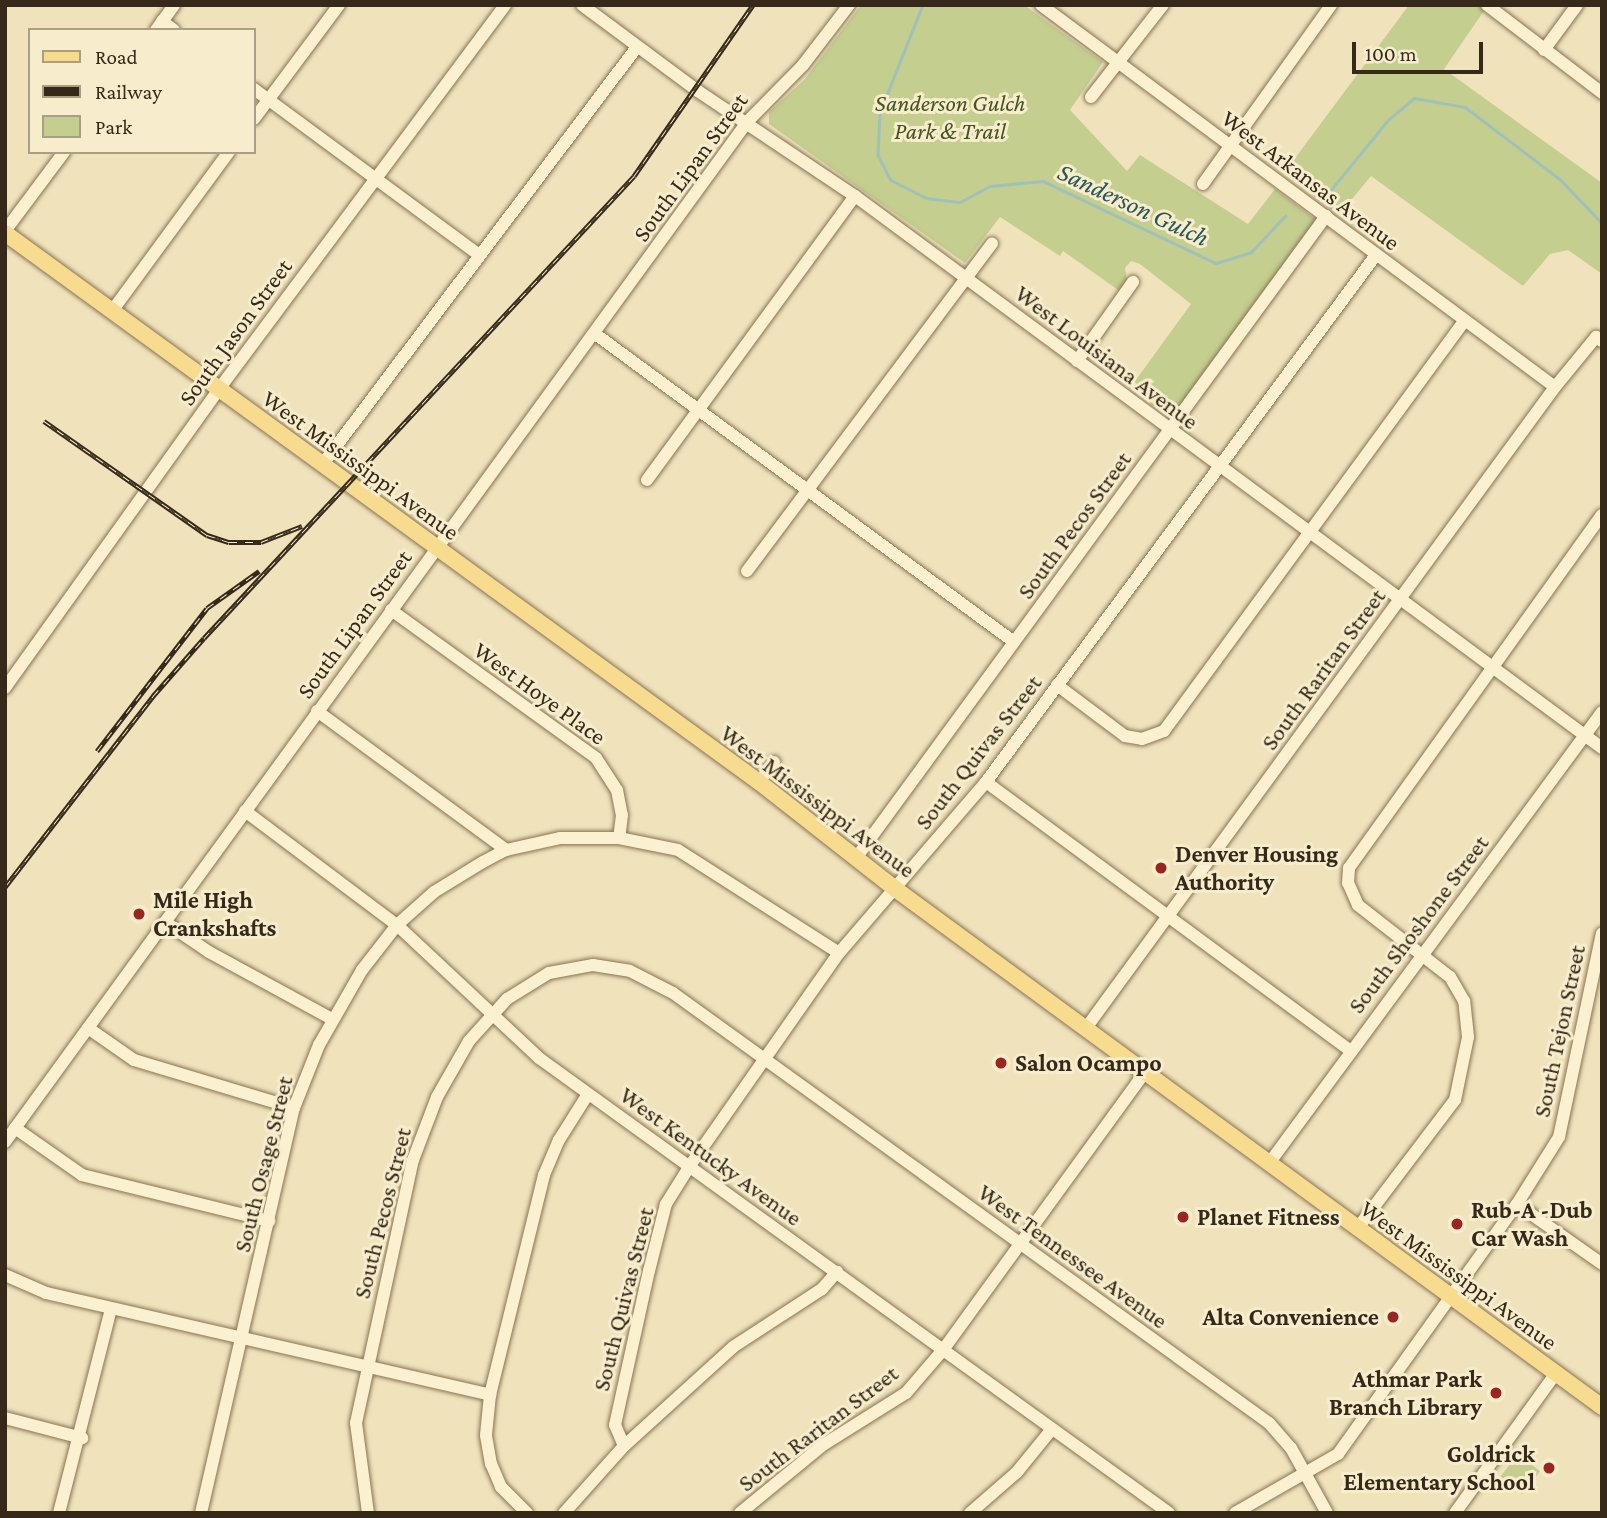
<!DOCTYPE html>
<html>
<head>
<meta charset="utf-8">
<style>
	body { margin:0 }
	#map { position:relative; width:1607px; height:1518px; overflow:hidden; background:#f0e3bc; font-family:"Crimson Pro",serif }
	div>[style] { position:absolute }
	.green>* { inset:0; background:#c4ce8f; transform-origin:0 0 }
	.stream>* { height:2.5px; margin:-1.25px; padding:0 1.25px; transform-origin:1.25px; border-radius:1.25px; background:#a0c1b9 }
	.roads { filter:drop-shadow(0 0 2px #887354) drop-shadow(0 0 2px #887354) }
	.minor>* { height:12px; margin:-6px; padding:0 6px; transform-origin:6px; border-radius:6px; background:#fbf0cf }
	.major>* { height:16px; margin:-8px; padding:0 8px; transform-origin:8px; border-radius:8px; background:#f7dc90 }
	.rail>* { height:5px; margin-top:-2.5px; transform-origin:0; background:repeating-linear-gradient(90deg,#f7edcc 0 8px,#36291a 0 16px); box-sizing:border-box; border-block:2px solid #36291a }
	.dots>* { width:19px; height:19px; translate:-50% -50%; box-sizing:border-box; border:4px solid #f7edcc; border-radius:50% }
	span { translate:-50% -50%; white-space:nowrap; text-align:center; line-height:1.15; -webkit-text-stroke:6px #f7edcc; paint-order:stroke }
	.park-label { font-size:24px; color:#445420; font-style:italic }
	.street-label { font-size:24px; color:#36291a }
	.poi-label { font-size:24px; color:#36291a; font-weight:700 }
	.left { translate:0 -50%; text-align:left }
	.right { translate:-100% -50%; text-align:right }
	.water-label { font-size:26px; color:#285757; font-style:italic }
	.frame { position:absolute; inset:0; border:7px solid #36291a; pointer-events:none }
	.legend { position:absolute; left:28px; top:28px; width:228px; height:126px; box-sizing:border-box; background:#f7edcc; border:2px solid #aa9f85; margin:0; padding:9px 12px; list-style:none; font-size:21px; color:#36291a }
	.legend li { display:flex; align-items:center; gap:14px; height:35px }
	.legend b { width:35px; border:2px solid #aa9f85 }
	.scale { position:absolute; left:1352px; top:42px; width:131px; height:32px; box-sizing:border-box; border:4px solid #36291a; border-top:0; padding-left:9px; font-size:21px; line-height:24px; white-space:nowrap; color:#36291a; -webkit-text-stroke:5px #f7edcc; paint-order:stroke }
</style>
</head>
<body>
<div id="map">
	<div class="green">
		<i style="clip-path:polygon(861px 5px,1024px 5px,1103px 62px,1070px 110px,1127px 171px,1140px 155px,1248px 224px,1275px 189px,1316px 220px,1172px 420px,1130px 388px,1191px 304px,1140px 264px,1131px 261px,1125px 268px,1127px 283px,1121px 292px,1063px 251px,1060px 256px,1000px 217px,965px 263px,769px 124px,769px 112px,804px 80px)"></i>
		<i style="clip-path:polygon(1409px 5px,1488px 5px,1444px 69px,1602px 183px,1602px 274px,1568px 250px,1550px 254px,1523px 286px,1371px 176px,1339px 215px,1284px 173px)"></i>
		<i style="left:1518px;top:1454px;width:28px;height:29px;rotate:38deg"></i>
	</div>
	<div class="stream">
		<i style="left:923px;top:5px;width:116px;rotate:111.7deg"></i>
		<i style="left:880px;top:113px;width:42px;rotate:92.7deg"></i>
		<i style="left:878px;top:155px;width:28px;rotate:63deg"></i>
		<i style="left:891px;top:180px;width:39px;rotate:27deg"></i>
		<i style="left:926px;top:198px;width:34px;rotate:7deg"></i>
		<i style="left:960px;top:202px;width:34px;rotate:-28deg"></i>
		<i style="left:990px;top:186px;width:53px;rotate:-5.4deg"></i>
		<i style="left:1043px;top:181px;width:191px;rotate:25.4deg"></i>
		<i style="left:1216px;top:263px;width:37px;rotate:-17deg"></i>
		<i style="left:1251px;top:252px;width:50px;rotate:-46.6deg"></i>
		<i style="left:1330px;top:191px;width:92px;rotate:-50.8deg"></i>
		<i style="left:1388px;top:120px;width:34px;rotate:-40deg"></i>
		<i style="left:1414px;top:98px;width:52px;rotate:10deg"></i>
		<i style="left:1465px;top:107px;width:119px;rotate:37.2deg"></i>
		<i style="left:1560px;top:179px;width:61px;rotate:46.3deg"></i>
	</div>
	<div class="roads">
		<div class="minor">
			<i style="left:582px;top:5px;width:144px;rotate:36.6deg"></i>
			<i style="left:698px;top:91px;width:189px;rotate:33.8deg"></i>
			<i style="left:855px;top:196px;width:929px;rotate:36.46deg"></i>
			<i style="left:1041px;top:5px;width:640px;rotate:36.62deg"></i>
			<i style="left:1487px;top:5px;width:145px;rotate:37.4deg"></i>
			<i style="left:162px;top:21px;width:15px;rotate:37deg"></i>
			<i style="left:156px;top:30px;width:31px;rotate:-54deg"></i>
			<i style="left:1544px;top:50px;width:56px;rotate:-53.7deg"></i>
			<i style="left:254px;top:89px;width:280px;rotate:36.4deg"></i>
			<i style="left:1091px;top:97px;width:117px;rotate:-52deg"></i>
			<i style="left:254px;top:119px;width:142px;rotate:-53.3deg"></i>
			<i style="left:1203px;top:184px;width:220px;rotate:-54.4deg"></i>
			<i style="left:5px;top:231px;width:99px;rotate:-53.2deg"></i>
			<i style="left:112px;top:311px;width:197px;rotate:-53.7deg"></i>
			<i style="left:594px;top:333px;width:521px;rotate:36.34deg"></i>
			<i style="left:1077px;top:361px;width:97px;rotate:-54.7deg"></i>
			<i style="left:322px;top:465px;width:523px;rotate:-53deg"></i>
			<i style="left:647px;top:480px;width:352px;rotate:-53.8deg"></i>
			<i style="left:747px;top:571px;width:409px;rotate:-53.2deg"></i>
			<i style="left:391px;top:610px;width:253px;rotate:35.8deg"></i>
			<i style="left:596px;top:758px;width:38px;rotate:57deg"></i>
			<i style="left:617px;top:790px;width:25px;rotate:79deg"></i>
			<i style="left:622px;top:815px;width:23px;rotate:97deg"></i>
			<i style="left:619px;top:838px;width:60px;rotate:11.5deg"></i>
			<i style="left:678px;top:850px;width:191px;rotate:32.6deg"></i>
			<i style="left:1057px;top:685px;width:85px;rotate:36.9deg"></i>
			<i style="left:1125px;top:736px;width:17px;rotate:10deg"></i>
			<i style="left:1142px;top:739px;width:23px;rotate:-20deg"></i>
			<i style="left:1164px;top:731px;width:509px;rotate:-53.78deg"></i>
			<i style="left:5px;top:688px;width:368px;rotate:-54.4deg"></i>
			<i style="left:219px;top:389px;width:479px;rotate:-53.3deg"></i>
			<i style="left:317px;top:711px;width:235px;rotate:36.3deg"></i>
			<i style="left:759px;top:782px;width:25px;rotate:-53deg"></i>
			<i style="left:986px;top:782px;width:452px;rotate:36.4deg"></i>
			<i style="left:245px;top:811px;width:190px;rotate:36.9deg"></i>
			<i style="left:397px;top:925px;width:195px;rotate:43.1deg"></i>
			<i style="left:539px;top:1058px;width:777px;rotate:35.84deg"></i>
			<i style="left:856px;top:858px;width:796px;rotate:-53.79deg"></i>
			<i style="left:165px;top:922px;width:53px;rotate:34.3deg"></i>
			<i style="left:209px;top:952px;width:140px;rotate:28.6deg"></i>
			<i style="left:88px;top:1028px;width:56px;rotate:34.8deg"></i>
			<i style="left:134px;top:1060px;width:167px;rotate:16.7deg"></i>
			<i style="left:1086px;top:1028px;width:794px;rotate:-53.81deg"></i>
			<i style="left:1555px;top:387px;width:65px;rotate:-50.6deg"></i>
			<i style="left:1596px;top:337px;width:7px;rotate:34deg"></i>
			<i style="left:15px;top:1128px;width:82px;rotate:35deg"></i>
			<i style="left:82px;top:1175px;width:193px;rotate:13.8deg"></i>
			<i style="left:5px;top:1142px;width:1263px;rotate:-53.96deg"></i>
			<i style="left:748px;top:121px;width:78px;rotate:-45.5deg"></i>
			<i style="left:803px;top:65px;width:76px;rotate:-52.5deg"></i>
			<i style="left:1270px;top:1162px;width:559px;rotate:-53.58deg"></i>
			<i style="left:1517px;top:1204px;width:104px;rotate:35.2deg"></i>
			<i style="left:1357px;top:1229px;width:162px;rotate:-52.8deg"></i>
			<i style="left:1455px;top:1100px;width:64px;rotate:-78.3deg"></i>
			<i style="left:1468px;top:1037px;width:36px;rotate:-96deg"></i>
			<i style="left:1464px;top:1001px;width:28px;rotate:-120deg"></i>
			<i style="left:1450px;top:977px;width:117px;rotate:-142deg"></i>
			<i style="left:1358px;top:905px;width:24px;rotate:-114deg"></i>
			<i style="left:1348px;top:883px;width:15px;rotate:-86deg"></i>
			<i style="left:1349px;top:868px;width:434px;rotate:-54.4deg"></i>
			<i style="left:5px;top:1275px;width:45px;rotate:23.7deg"></i>
			<i style="left:46px;top:1293px;width:456px;rotate:12.9deg"></i>
			<i style="left:5px;top:1418px;width:80px;rotate:14.6deg"></i>
			<i style="left:624px;top:1446px;width:147px;rotate:-42.2deg"></i>
			<i style="left:733px;top:1347px;width:106px;rotate:-33.1deg"></i>
			<i style="left:822px;top:1289px;width:23px;rotate:-49deg"></i>
			<i style="left:59px;top:1513px;width:211px;rotate:-75.7deg"></i>
			<i style="left:201px;top:1513px;width:416px;rotate:-77.1deg"></i>
			<i style="left:294px;top:1108px;width:68px;rotate:-68.4deg"></i>
			<i style="left:319px;top:1045px;width:86px;rotate:-60.2deg"></i>
			<i style="left:362px;top:970px;width:57px;rotate:-52.1deg"></i>
			<i style="left:397px;top:925px;width:50px;rotate:-41.7deg"></i>
			<i style="left:434px;top:892px;width:57px;rotate:-31.5deg"></i>
			<i style="left:483px;top:862px;width:26px;rotate:-28deg"></i>
			<i style="left:506px;top:850px;width:55px;rotate:-12.5deg"></i>
			<i style="left:560px;top:838px;width:59px"></i>
			<i style="left:368px;top:1513px;width:91px;rotate:-97.6deg"></i>
			<i style="left:356px;top:1423px;width:269px;rotate:-77.8deg"></i>
			<i style="left:413px;top:1160px;width:67px;rotate:-69.1deg"></i>
			<i style="left:437px;top:1097px;width:64px;rotate:-60.3deg"></i>
			<i style="left:469px;top:1041px;width:57px;rotate:-47.9deg"></i>
			<i style="left:507px;top:999px;width:49px;rotate:-31.8deg"></i>
			<i style="left:549px;top:973px;width:45px;rotate:-10.3deg"></i>
			<i style="left:593px;top:965px;width:37px;rotate:9deg"></i>
			<i style="left:630px;top:971px;width:48px;rotate:27.1deg"></i>
			<i style="left:673px;top:993px;width:735px;rotate:35.81deg"></i>
			<i style="left:1269px;top:1423px;width:33px;rotate:49deg"></i>
			<i style="left:1291px;top:1448px;width:74px;rotate:61deg"></i>
			<i style="left:527px;top:1513px;width:37px;rotate:-135deg"></i>
			<i style="left:501px;top:1487px;width:25px;rotate:-113deg"></i>
			<i style="left:491px;top:1464px;width:29px;rotate:-100deg"></i>
			<i style="left:486px;top:1435px;width:40px;rotate:-84.3deg"></i>
			<i style="left:490px;top:1395px;width:227px;rotate:-76.2deg"></i>
			<i style="left:544px;top:1175px;width:38px;rotate:-67deg"></i>
			<i style="left:559px;top:1140px;width:54px;rotate:-57.8deg"></i>
			<i style="left:564px;top:1513px;width:90px;rotate:-48.2deg"></i>
			<i style="left:624px;top:1446px;width:23px;rotate:-113deg"></i>
			<i style="left:615px;top:1425px;width:158px;rotate:-77.6deg"></i>
			<i style="left:649px;top:1271px;width:69px;rotate:-75.8deg"></i>
			<i style="left:666px;top:1204px;width:44px;rotate:-58.1deg"></i>
			<i style="left:689px;top:1167px;width:261px;rotate:-55deg"></i>
			<i style="left:839px;top:953px;width:225px;rotate:-49.3deg"></i>
			<i style="left:986px;top:782px;width:656px;rotate:-53.5deg"></i>
			<i style="left:740px;top:1513px;width:107px;rotate:-39.3deg"></i>
			<i style="left:823px;top:1445px;width:98px;rotate:-32.1deg"></i>
			<i style="left:906px;top:1393px;width:57px;rotate:-49.3deg"></i>
			<i style="left:943px;top:1350px;width:344px;rotate:-54deg"></i>
			<i style="left:970px;top:1513px;width:62px;rotate:-41.1deg"></i>
			<i style="left:1017px;top:1472px;width:55px;rotate:-50.9deg"></i>
			<i style="left:1235px;top:1513px;width:119px;rotate:-29.8deg"></i>
			<i style="left:1338px;top:1454px;width:307px;rotate:-54.4deg"></i>
			<i style="left:1517px;top:1204px;width:79px;rotate:-57.9deg"></i>
			<i style="left:1559px;top:1137px;width:208px;rotate:-78.1deg"></i>
			<i style="left:1455px;top:1513px;width:173px;rotate:-54.2deg"></i>
		</div>
		<div class="major">
			<i style="left:5px;top:233px;width:933px;rotate:36.06deg"></i>
			<i style="left:759px;top:782px;width:172px;rotate:38.1deg"></i>
			<i style="left:894px;top:888px;width:878px;rotate:36.24deg"></i>
		</div>
	</div>
	<div class="rail">
		<i style="left:44px;top:421px;width:199px;rotate:35deg"></i>
		<i style="left:207px;top:535px;width:23px;rotate:18deg"></i>
		<i style="left:229px;top:542px;width:32px"></i>
		<i style="left:261px;top:542px;width:44px;rotate:-21.3deg"></i>
		<i style="left:97px;top:751px;width:180px;rotate:-52.4deg"></i>
		<i style="left:207px;top:608px;width:64px;rotate:-35.4deg"></i>
		<i style="left:5px;top:887px;width:242px;rotate:-52.2deg"></i>
		<i style="left:153px;top:696px;width:77px;rotate:-48.7deg"></i>
		<i style="left:204px;top:638px;width:631px;rotate:-47.05deg"></i>
		<i style="left:634px;top:176px;width:208px;rotate:-55.2deg"></i>
	</div>
	<div class="dots">
		<i style="left:1161px;top:868px;background:#9b2621"></i>
		<i style="left:139px;top:914px;background:#9b2621"></i>
		<i style="left:1001px;top:1063px;background:#9b2621"></i>
		<i style="left:1183px;top:1217px;background:#9b2621"></i>
		<i style="left:1457px;top:1224px;background:#9b2621"></i>
		<i style="left:1393px;top:1317px;background:#9b2621"></i>
		<i style="left:1496px;top:1393px;background:#9b2621"></i>
		<i style="left:1549px;top:1468px;background:#9b2621"></i>
	</div>
	<div class="park-label">
		<span style="left:950px;top:117px">Sanderson Gulch<br>Park &amp; Trail</span>
	</div>
	<div class="street-label">
		<span style="left:690px;top:167px;rotate:-54deg">South Lipan Street</span>
		<span style="left:1311px;top:180px;rotate:37deg">West Arkansas Avenue</span>
		<span style="left:235px;top:332px;rotate:-54deg">South Jason Street</span>
		<span style="left:1107px;top:357px;rotate:37deg">West Louisiana Avenue</span>
		<span style="left:361px;top:465px;rotate:36deg">West Mississippi Avenue</span>
		<span style="left:1074px;top:525px;rotate:-54deg">South Pecos Street</span>
		<span style="left:354px;top:624px;rotate:-54deg">South Lipan Street</span>
		<span style="left:1323px;top:669px;rotate:-54deg">South Raritan Street</span>
		<span style="left:540px;top:693px;rotate:36deg">West Hoye Place</span>
		<span style="left:978px;top:752px;rotate:-52deg">South Quivas Street</span>
		<span style="left:818px;top:801px;rotate:37deg">West Mississippi Avenue</span>
		<span style="left:1418px;top:924px;rotate:-53deg">South Shoshone Street</span>
		<span style="left:1559px;top:1031px;rotate:-78deg">South Tejon Street</span>
		<span style="left:711px;top:1156px;rotate:36deg">West Kentucky Avenue</span>
		<span style="left:263px;top:1164px;rotate:-76deg">South Osage Street</span>
		<span style="left:382px;top:1213px;rotate:-76deg">South Pecos Street</span>
		<span style="left:1073px;top:1256px;rotate:36deg">West Tennessee Avenue</span>
		<span style="left:1459px;top:1275px;rotate:36deg">West Mississippi Avenue</span>
		<span style="left:623px;top:1299px;rotate:-76deg">South Quivas Street</span>
		<span style="left:818px;top:1428px;rotate:-37deg">South Raritan Street</span>
	</div>
	<div class="poi-label">
		<span class="left" style="left:1175px;top:868px">Denver Housing<br>Authority</span>
		<span class="left" style="left:153px;top:914px">Mile High<br>Crankshafts</span>
		<span class="left" style="left:1015px;top:1063px">Salon Ocampo</span>
		<span class="left" style="left:1471px;top:1224px">Rub-A -Dub<br>Car Wash</span>
		<span class="left" style="left:1197px;top:1217px">Planet Fitness</span>
		<span class="right" style="left:1379px;top:1317px">Alta Convenience</span>
		<span class="right" style="left:1482px;top:1393px">Athmar Park<br>Branch Library</span>
		<span class="right" style="left:1535px;top:1468px">Goldrick<br>Elementary School</span>
	</div>
	<div class="water-label">
		<span style="left:1133px;top:205px;rotate:25deg">Sanderson Gulch</span>
	</div>
	<div class="frame"></div>
	<ul class="legend">
	<li><b style="height:9px;background:#f7dc90"></b>Road</li>
	<li><b style="height:9px;background:#36291a"></b>Railway</li>
	<li><b style="height:19px;background:#c4ce8f"></b>Park</li>
	</ul>
	<div class="scale">100 m</div>
</div>
</body>
</html>
